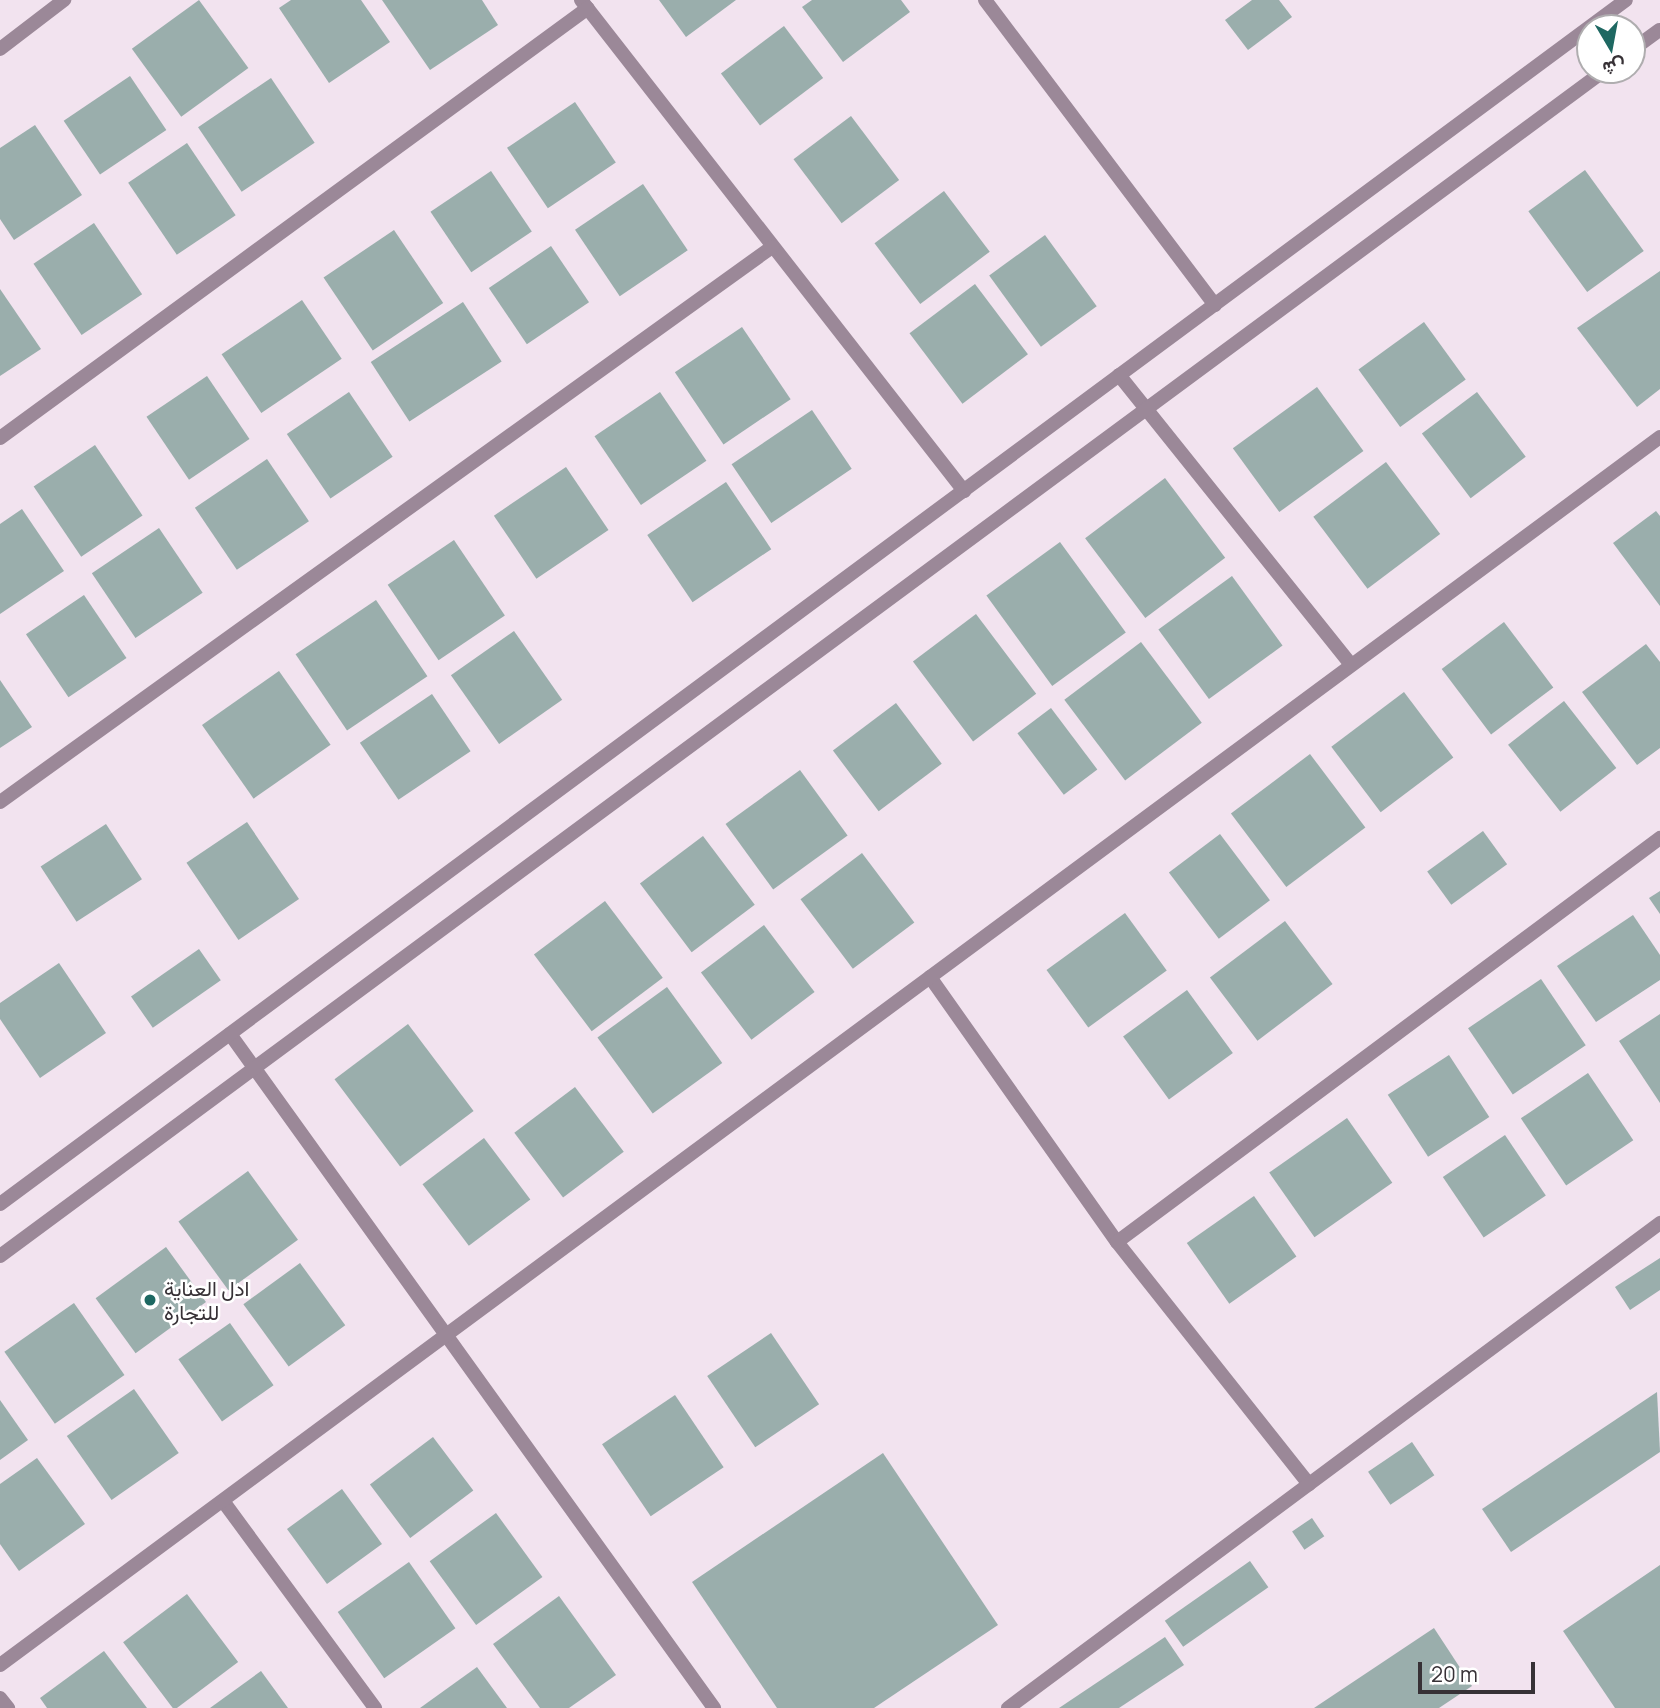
<!DOCTYPE html>
<html>
<head>
<meta charset="utf-8">
<style>
	body { margin:0 }
	#map { position:relative; width:1660px; height:1708px; overflow:hidden; background:#f2e3ef; font-family:Manrope,Vazirmatn,sans-serif }
	div>[style] { position:absolute }
	.building>* { inset:0; background:#9aaeac; transform-origin:0 0 }
	.minor>* { height:14px; margin:-7px; padding:0 7px; transform-origin:7px; border-radius:7px; background:#9b8898 }
	.dots>* { width:19px; height:19px; translate:-50% -50%; box-sizing:border-box; border:4px solid #fff; border-radius:50% }
	span { translate:-50% -50%; white-space:nowrap; text-align:center; line-height:1.15; -webkit-text-stroke:5px #fff; paint-order:stroke }
	.poi-label { font-size:21px; color:#373136 }
	.left { translate:0 -50%; text-align:left }
	.north { position:absolute; left:1576px; top:14px; width:70px; height:70px; box-sizing:border-box; background:#fff; border:2px solid #afadaf; border-radius:50%; rotate:170deg; font-size:19px; font-weight:700; line-height:28px; text-align:center; color:#373136 }
	.north::after { content:''; display:block; margin:auto; width:24px; height:32px; background:#1e6862; clip-path:polygon(50% 0,100% 100%,50% 72%,0 100%) }
	.scale { position:absolute; left:1418px; top:1662px; width:117px; height:32px; box-sizing:border-box; border:4px solid #373136; border-top:0; padding-left:9px; font-size:21px; line-height:24px; white-space:nowrap; color:#373136; -webkit-text-stroke:5px #fff; paint-order:stroke }
</style>
</head>
<body>
<div id="map">
	<div class="building">
		<i style="left:199px;top:0;width:84px;height:83px;rotate:54deg"></i>
		<i style="clip-path:polygon(291px 0,361px 0,390px 42px,329px 83px,279px 8px)"></i>
		<i style="clip-path:polygon(382px 0,482px 0,498px 25px,430px 70px)"></i>
		<i style="clip-path:polygon(659px 0,736px 0,686px 37px)"></i>
		<i style="clip-path:polygon(812px 0,901px 0,910px 12px,843px 62px,802px 7px)"></i>
		<i style="clip-path:polygon(1252px 0,1279px 0,1292px 17px,1248px 50px,1225px 20px)"></i>
		<i style="left:784px;top:26px;width:65px;height:79px;rotate:53deg"></i>
		<i style="left:130px;top:76px;width:65px;height:80px;rotate:56deg"></i>
		<i style="left:271px;top:78px;width:78px;height:88px;rotate:56deg"></i>
		<i style="left:575px;top:102px;width:73px;height:82px;rotate:56deg"></i>
		<i style="left:851px;top:116px;width:80px;height:72px;rotate:53deg"></i>
		<i style="clip-path:polygon(35px 125px,82px 195px,14px 240px,0 219px,0 148px)"></i>
		<i style="left:187px;top:143px;width:87px;height:71px;rotate:56deg"></i>
		<i style="left:1585px;top:170px;width:100px;height:70px;rotate:54deg"></i>
		<i style="left:491px;top:171px;width:73px;height:73px;rotate:56deg"></i>
		<i style="left:643px;top:184px;width:80px;height:82px;rotate:56deg"></i>
		<i style="left:944px;top:191px;width:76px;height:87px;rotate:53deg"></i>
		<i style="left:94px;top:223px;width:86px;height:73px;rotate:56deg"></i>
		<i style="left:394px;top:230px;width:88px;height:85px;rotate:56deg"></i>
		<i style="left:1045px;top:235px;width:88px;height:69px;rotate:54deg"></i>
		<i style="left:551px;top:246px;width:68px;height:75px;rotate:56deg"></i>
		<i style="clip-path:polygon(1660px 271px,1660px 389px,1637px 407px,1577px 328px)"></i>
		<i style="left:975px;top:284px;width:88px;height:82px;rotate:53deg"></i>
		<i style="clip-path:polygon(0 289px,41px 349px,0 376px)"></i>
		<i style="left:302px;top:300px;width:71px;height:97px;rotate:56deg"></i>
		<i style="left:463px;top:302px;width:71px;height:110px;rotate:57deg"></i>
		<i style="left:1424px;top:322px;width:71px;height:81px;rotate:54deg"></i>
		<i style="left:742px;top:327px;width:87px;height:81px;rotate:56deg"></i>
		<i style="left:207px;top:376px;width:76px;height:73px;rotate:56deg"></i>
		<i style="left:1317px;top:387px;width:79px;height:104px;rotate:54deg"></i>
		<i style="left:349px;top:392px;width:78px;height:75px;rotate:56deg"></i>
		<i style="left:660px;top:392px;width:83px;height:79px;rotate:56deg"></i>
		<i style="left:1477px;top:392px;width:81px;height:69px;rotate:53deg"></i>
		<i style="left:812px;top:410px;width:71px;height:97px;rotate:56deg"></i>
		<i style="left:95px;top:445px;width:85px;height:74px;rotate:56deg"></i>
		<i style="left:267px;top:459px;width:75px;height:87px;rotate:56deg"></i>
		<i style="left:1386px;top:462px;width:90px;height:91px;rotate:53deg"></i>
		<i style="left:566px;top:467px;width:76px;height:87px;rotate:56deg"></i>
		<i style="left:1165px;top:478px;width:100px;height:100px;rotate:53deg"></i>
		<i style="left:726px;top:482px;width:81px;height:95px;rotate:56deg"></i>
		<i style="clip-path:polygon(22px 509px,64px 571px,0 614px,0 524px)"></i>
		<i style="clip-path:polygon(1656px 511px,1660px 516px,1660px 606px,1613px 543px)"></i>
		<i style="left:159px;top:528px;width:78px;height:81px;rotate:56deg"></i>
		<i style="left:454px;top:540px;width:91px;height:80px;rotate:56deg"></i>
		<i style="left:1060px;top:542px;width:112px;height:91px;rotate:54deg"></i>
		<i style="left:1232px;top:576px;width:86px;height:91px;rotate:54deg"></i>
		<i style="left:84px;top:595px;width:76px;height:70px;rotate:56deg"></i>
		<i style="left:376px;top:600px;width:92px;height:97px;rotate:56deg"></i>
		<i style="left:976px;top:614px;width:100px;height:79px;rotate:53deg"></i>
		<i style="left:1504px;top:622px;width:82px;height:78px;rotate:53deg"></i>
		<i style="left:514px;top:631px;width:84px;height:77px;rotate:55deg"></i>
		<i style="left:1141px;top:642px;width:101px;height:96px;rotate:53deg"></i>
		<i style="clip-path:polygon(1646px 644px,1660px 662px,1660px 748px,1637px 765px,1582px 692px)"></i>
		<i style="left:279px;top:671px;width:90px;height:94px;rotate:55deg"></i>
		<i style="clip-path:polygon(0 680px,32px 727px,0 748px)"></i>
		<i style="left:1404px;top:692px;width:82px;height:91px;rotate:53deg"></i>
		<i style="left:432px;top:694px;width:69px;height:87px;rotate:56deg"></i>
		<i style="left:1564px;top:701px;width:85px;height:71px;rotate:52deg"></i>
		<i style="left:896px;top:703px;width:76px;height:79px;rotate:53deg"></i>
		<i style="left:1051px;top:708px;width:77px;height:42px;rotate:53deg"></i>
		<i style="left:1310px;top:754px;width:92px;height:99px;rotate:53deg"></i>
		<i style="left:800px;top:770px;width:81px;height:92px;rotate:54deg"></i>
		<i style="left:247px;top:822px;width:93px;height:73px;rotate:56deg"></i>
		<i style="left:106px;top:824px;width:66px;height:78px;rotate:57deg"></i>
		<i style="left:1483px;top:831px;width:41px;height:69px;rotate:54deg"></i>
		<i style="left:1220px;top:834px;width:83px;height:64px;rotate:53deg"></i>
		<i style="left:703px;top:836px;width:86px;height:79px;rotate:53deg"></i>
		<i style="left:862px;top:853px;width:87px;height:77px;rotate:53deg"></i>
		<i style="clip-path:polygon(1660px 891px,1660px 914px,1649px 898px)"></i>
		<i style="left:605px;top:901px;width:96px;height:89px;rotate:53deg"></i>
		<i style="left:1125px;top:913px;width:71px;height:97px;rotate:54deg"></i>
		<i style="clip-path:polygon(1633px 915px,1660px 955px,1660px 980px,1596px 1022px,1557px 966px)"></i>
		<i style="left:1285px;top:921px;width:79px;height:94px;rotate:53deg"></i>
		<i style="left:764px;top:925px;width:84px;height:79px;rotate:53deg"></i>
		<i style="left:199px;top:949px;width:38px;height:83px;rotate:55deg"></i>
		<i style="clip-path:polygon(59px 963px,106px 1033px,40px 1078px,0 1019px,0 1003px)"></i>
		<i style="left:1541px;top:979px;width:80px;height:88px;rotate:56deg"></i>
		<i style="left:667px;top:987px;width:94px;height:86px;rotate:54deg"></i>
		<i style="left:1187px;top:990px;width:78px;height:79px;rotate:54deg"></i>
		<i style="clip-path:polygon(1660px 1014px,1660px 1103px,1619px 1041px)"></i>
		<i style="left:408px;top:1024px;width:109px;height:92px;rotate:53deg"></i>
		<i style="left:1449px;top:1055px;width:74px;height:73px;rotate:57deg"></i>
		<i style="left:1588px;top:1073px;width:81px;height:81px;rotate:56deg"></i>
		<i style="left:575px;top:1087px;width:81px;height:76px;rotate:53deg"></i>
		<i style="left:1347px;top:1118px;width:79px;height:95px;rotate:55deg"></i>
		<i style="left:1505px;top:1135px;width:73px;height:75px;rotate:56deg"></i>
		<i style="left:484px;top:1138px;width:77px;height:77px;rotate:53deg"></i>
		<i style="left:248px;top:1171px;width:85px;height:86px;rotate:54deg"></i>
		<i style="left:1254px;top:1196px;width:74px;height:82px;rotate:55deg"></i>
		<i style="left:166px;top:1247px;width:68px;height:87px;rotate:54deg"></i>
		<i style="clip-path:polygon(1660px 1258px,1660px 1290px,1630px 1310px,1615px 1287px)"></i>
		<i style="left:300px;top:1263px;width:77px;height:70px;rotate:54deg"></i>
		<i style="left:74px;top:1303px;width:88px;height:85px;rotate:55deg"></i>
		<i style="left:230px;top:1323px;width:76px;height:63px;rotate:55deg"></i>
		<i style="left:771px;top:1333px;width:86px;height:77px;rotate:56deg"></i>
		<i style="left:134px;top:1389px;width:78px;height:82px;rotate:55deg"></i>
		<i style="clip-path:polygon(1657px 1392px,1660px 1452px,1511px 1552px,1482px 1509px)"></i>
		<i style="left:675px;top:1395px;width:87px;height:88px;rotate:56deg"></i>
		<i style="clip-path:polygon(0 1400px,28px 1440px,0 1460px)"></i>
		<i style="left:433px;top:1437px;width:67px;height:79px;rotate:53deg"></i>
		<i style="left:1412px;top:1442px;width:40px;height:53px;rotate:56deg"></i>
		<i style="clip-path:polygon(883px 1453px,998px 1625px,874px 1708px,777px 1708px,692px 1582px)"></i>
		<i style="clip-path:polygon(37px 1458px,85px 1524px,19px 1571px,0 1544px,0 1484px)"></i>
		<i style="left:342px;top:1489px;width:68px;height:68px;rotate:54deg"></i>
		<i style="left:496px;top:1513px;width:79px;height:82px;rotate:54deg"></i>
		<i style="left:1312px;top:1518px;width:22px;height:24px;rotate:56deg"></i>
		<i style="left:1250px;top:1561px;width:32px;height:104px;rotate:55deg"></i>
		<i style="left:409px;top:1562px;width:81px;height:87px;rotate:55deg"></i>
		<i style="clip-path:polygon(1660px 1565px,1660px 1708px,1615px 1708px,1563px 1631px)"></i>
		<i style="left:187px;top:1594px;width:85px;height:80px;rotate:53deg"></i>
		<i style="clip-path:polygon(559px 1596px,616px 1675px,569px 1708px,540px 1708px,493px 1644px)"></i>
		<i style="clip-path:polygon(1434px 1628px,1472px 1686px,1439px 1708px,1314px 1708px)"></i>
		<i style="clip-path:polygon(1165px 1637px,1184px 1665px,1119px 1708px,1059px 1708px)"></i>
		<i style="clip-path:polygon(104px 1651px,147px 1708px,47px 1708px,40px 1698px)"></i>
		<i style="clip-path:polygon(477px 1667px,507px 1708px,420px 1708px)"></i>
		<i style="clip-path:polygon(261px 1671px,288px 1708px,210px 1708px)"></i>
	</div>
	<div class="minor">
		<i style="left:581px;top:0;width:623px;rotate:52.04deg"></i>
		<i style="left:985px;top:0;width:382px;rotate:53deg"></i>
		<i style="left:0;top:49px;width:81px;rotate:-37.4deg"></i>
		<i style="left:1632px;top:50px;width:34px;rotate:-36deg"></i>
		<i style="left:1119px;top:375px;width:371px;rotate:51.3deg"></i>
		<i style="left:0;top:438px;width:728px;rotate:-36.18deg"></i>
		<i style="left:0;top:802px;width:951px;rotate:-35.71deg"></i>
		<i style="left:930px;top:977px;width:324px;rotate:54.8deg"></i>
		<i style="left:1117px;top:1242px;width:309px;rotate:51.6deg"></i>
		<i style="left:230px;top:1034px;width:830px;rotate:54.32deg"></i>
		<i style="left:0;top:1204px;width:2023px;rotate:-36.52deg"></i>
		<i style="left:1117px;top:1242px;width:677px;rotate:-36.65deg"></i>
		<i style="left:0;top:1256px;width:1996px;rotate:-36.46deg"></i>
		<i style="left:223px;top:1501px;width:257px;rotate:53.7deg"></i>
		<i style="left:0;top:1665px;width:2065px;rotate:-36.49deg"></i>
		<i style="left:0;top:1698px;width:13px;rotate:51deg"></i>
		<i style="left:1008px;top:1708px;width:813px;rotate:-36.64deg"></i>
	</div>
	<div class="dots">
		<i style="left:150px;top:1300px;background:#1e6862"></i>
	</div>
	<div class="poi-label">
		<span class="left" style="left:164px;top:1300px">ادل العناية<br>للتجارة</span>
	</div>
	<div class="north">ش</div>
	<div class="scale">20 m</div>
</div>
</body>
</html>
